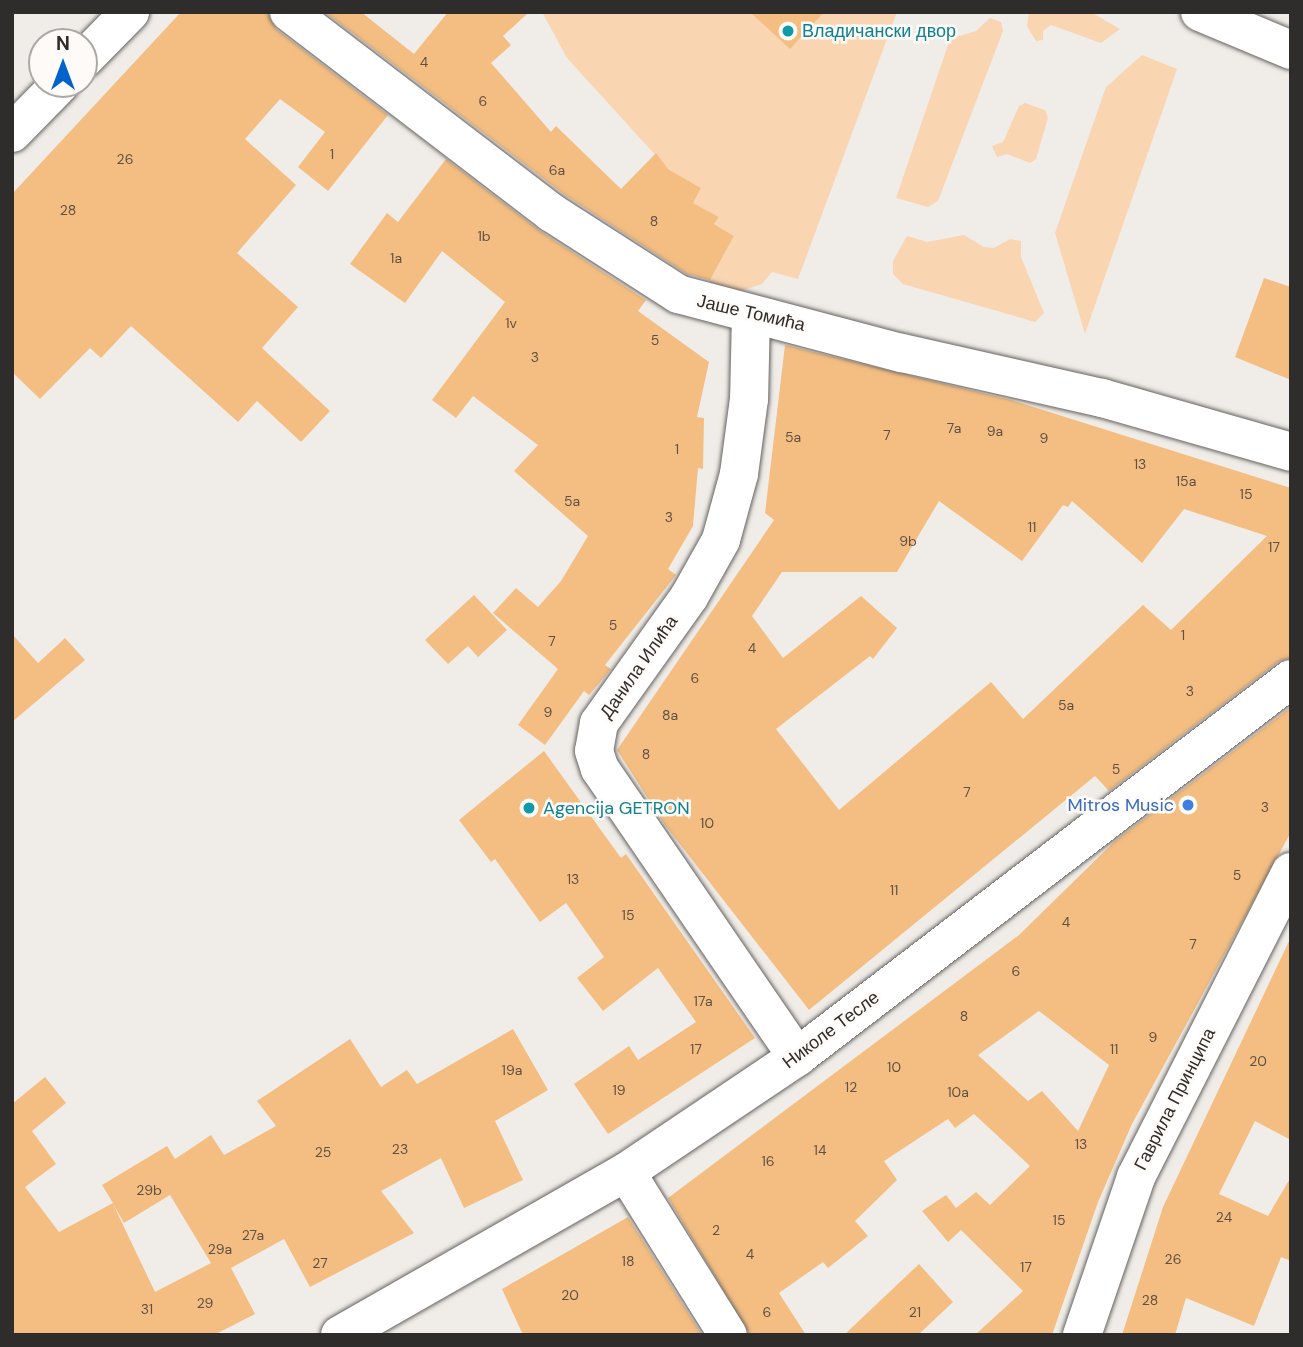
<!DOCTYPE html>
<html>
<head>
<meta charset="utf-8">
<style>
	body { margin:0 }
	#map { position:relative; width:1303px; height:1347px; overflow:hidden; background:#f0ede9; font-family:"DM Sans",sans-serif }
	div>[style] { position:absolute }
	.green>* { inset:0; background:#f9d5b2 }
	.building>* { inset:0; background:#f4be83 }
	.roads { filter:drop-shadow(0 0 2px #65625f) drop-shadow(0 0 2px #65625f) }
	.minor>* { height:38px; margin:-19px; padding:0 19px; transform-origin:19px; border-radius:19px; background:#fff }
	.major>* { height:38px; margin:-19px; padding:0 19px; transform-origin:19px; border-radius:19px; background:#fff }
	.dots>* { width:19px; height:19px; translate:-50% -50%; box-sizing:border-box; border:4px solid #fefaf7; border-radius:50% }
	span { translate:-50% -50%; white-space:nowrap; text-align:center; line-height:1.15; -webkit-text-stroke:5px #fefaf7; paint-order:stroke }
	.number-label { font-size:14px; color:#605142 }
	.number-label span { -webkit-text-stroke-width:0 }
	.culture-label { font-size:18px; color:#0d838f }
	.left { translate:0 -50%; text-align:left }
	.street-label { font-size:18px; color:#2f2d2c }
	.shop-label { font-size:18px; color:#366cbe }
	.right { translate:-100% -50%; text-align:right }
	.frame { position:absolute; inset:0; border:14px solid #2f2d2c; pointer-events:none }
	.north { position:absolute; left:28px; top:28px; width:70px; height:70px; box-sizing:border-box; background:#fefaf7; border:2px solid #aba8a6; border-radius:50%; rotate:0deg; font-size:19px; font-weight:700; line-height:28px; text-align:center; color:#2f2d2c }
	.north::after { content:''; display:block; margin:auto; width:24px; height:32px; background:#0063cc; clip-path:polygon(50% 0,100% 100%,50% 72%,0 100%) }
</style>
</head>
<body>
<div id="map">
	<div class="green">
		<i style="clip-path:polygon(542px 12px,897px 12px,798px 279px,772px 272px,762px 284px,740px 291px,709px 282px,734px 236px,714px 224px,719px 217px,693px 203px,701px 188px,668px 169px,567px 58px)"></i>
		<i style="clip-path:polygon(1029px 12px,1091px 12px,1120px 29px,1101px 43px,1051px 25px,1043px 31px,1043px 40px,1036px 41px,1027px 26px)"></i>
		<i style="clip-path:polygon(990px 18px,1001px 22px,1003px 31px,938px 201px,928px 207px,896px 198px,950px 39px,976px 31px)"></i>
		<i style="clip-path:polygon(1142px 55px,1177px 69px,1085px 334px,1055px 233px,1106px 87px)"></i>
		<i style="clip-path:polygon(1025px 103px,1045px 110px,1048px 118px,1036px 159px,1030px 163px,1007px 154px,997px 157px,992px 146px,1003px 142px,1019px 106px)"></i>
		<i style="clip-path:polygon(964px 235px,984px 247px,994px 248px,1010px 239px,1021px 241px,1021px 257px,1044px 313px,1035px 322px,903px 284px,893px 274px,893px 261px,907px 236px,927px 242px)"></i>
	</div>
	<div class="building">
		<i style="clip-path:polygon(181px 12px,268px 12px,276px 29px,388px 115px,328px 191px,298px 167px,325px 132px,280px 99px,245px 139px,296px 185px,237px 253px,298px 307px,262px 348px,330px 411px,301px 442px,257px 401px,238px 422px,131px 326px,101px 358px,90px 348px,40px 399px,12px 372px,12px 194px)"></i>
		<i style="clip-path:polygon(325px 12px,361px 12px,414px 54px,448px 12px,529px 12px,503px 36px,511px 45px,491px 63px,551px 132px,556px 126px,621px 189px,656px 153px,668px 169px,701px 188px,693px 203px,719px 217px,714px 224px,734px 236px,710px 280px,687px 274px,565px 195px)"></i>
		<i style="clip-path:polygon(750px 12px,824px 12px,790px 49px)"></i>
		<i style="clip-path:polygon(446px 159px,540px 231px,646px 300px,638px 311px,709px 362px,697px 417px,704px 418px,703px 469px,698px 468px,693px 526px,668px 569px,676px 575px,605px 665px,611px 669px,606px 675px,589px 695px,584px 691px,545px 745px,518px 725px,558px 669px,493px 613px,516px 588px,538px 607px,561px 581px,588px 536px,514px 471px,538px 445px,473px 396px,456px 418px,432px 400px,505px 302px,442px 251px,405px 303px,350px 264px,387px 213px,398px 222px)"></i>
		<i style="clip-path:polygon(1264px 278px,1291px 287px,1291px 380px,1235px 357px)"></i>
		<i style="clip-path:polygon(evenodd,785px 345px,1011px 400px,1291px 488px,1291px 658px,1278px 662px,1109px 791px,1095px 776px,809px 1010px,665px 825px,617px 750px,774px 520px,765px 513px,785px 345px,939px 501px,1022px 561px,1063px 505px,1068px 507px,1072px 501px,1142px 563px,1184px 509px,1267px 536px,1171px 630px,1143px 605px,1023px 719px,991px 682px,839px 810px,776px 729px,870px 656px,873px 659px,897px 628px,861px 596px,783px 658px,752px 616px,782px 572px,897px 572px,939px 501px)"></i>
		<i style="clip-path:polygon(474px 595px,507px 630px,478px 657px,468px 646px,448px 664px,425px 640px)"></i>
		<i style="clip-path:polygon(12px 634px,38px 663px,65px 638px,85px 660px,12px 722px)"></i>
		<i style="clip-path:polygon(evenodd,1291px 707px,1291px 832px,1132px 1124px,1098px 1202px,1052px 1335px,975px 1335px,1023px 1291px,961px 1230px,948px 1242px,922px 1211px,946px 1195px,956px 1208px,976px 1192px,990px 1205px,1030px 1166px,974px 1114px,955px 1128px,948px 1119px,884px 1161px,897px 1180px,855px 1221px,868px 1236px,828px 1268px,823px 1262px,779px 1293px,806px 1335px,750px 1335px,668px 1198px,1019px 935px,1115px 841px,1291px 707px,1039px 1011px,1109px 1065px,1078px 1131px,1042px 1091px,1028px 1101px,978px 1055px,1039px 1011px)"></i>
		<i style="clip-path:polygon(544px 751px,621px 858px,626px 854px,755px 1038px,608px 1134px,574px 1084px,629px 1046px,638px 1060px,696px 1022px,658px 968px,603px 1011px,577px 978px,604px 957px,566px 903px,540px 922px,495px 859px,491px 862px,459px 820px)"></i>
		<i style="clip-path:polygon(1291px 937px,1291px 1140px,1255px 1121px,1219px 1194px,1268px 1216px,1291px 1177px,1291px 1261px,1281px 1257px,1254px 1326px,1186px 1298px,1175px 1335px,1122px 1335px,1163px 1207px)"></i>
		<i style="clip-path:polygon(evenodd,513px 1029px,548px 1090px,495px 1121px,523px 1180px,464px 1208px,441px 1158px,381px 1191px,414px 1233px,310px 1287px,284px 1239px,231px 1268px,255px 1314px,214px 1335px,12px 1335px,12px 1104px,45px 1077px,66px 1103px,32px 1131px,56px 1164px,25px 1187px,59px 1232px,113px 1203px,102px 1185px,167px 1146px,175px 1159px,211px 1135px,224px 1155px,276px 1126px,257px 1101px,350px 1039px,381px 1087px,407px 1070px,417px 1084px,513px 1029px,170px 1195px,211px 1263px,155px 1292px,113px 1204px,124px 1223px,170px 1195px)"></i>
		<i style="clip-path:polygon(628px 1217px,702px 1335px,523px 1335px,502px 1289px)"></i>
		<i style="clip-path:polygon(919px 1264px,953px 1302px,918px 1335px,844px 1335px)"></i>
	</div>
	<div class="roads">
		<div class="minor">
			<i style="left:289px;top:12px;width:331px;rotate:37.4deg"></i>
			<i style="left:552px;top:213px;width:150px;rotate:32.7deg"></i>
			<i style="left:678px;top:294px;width:232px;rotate:14.8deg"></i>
			<i style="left:902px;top:353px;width:205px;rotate:12.7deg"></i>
			<i style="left:1102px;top:398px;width:197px;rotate:15.9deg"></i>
			<i style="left:1200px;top:12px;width:99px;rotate:22.7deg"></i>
			<i style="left:751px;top:314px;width:85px;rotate:91.3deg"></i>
			<i style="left:749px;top:399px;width:76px;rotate:97.6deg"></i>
			<i style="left:739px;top:474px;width:68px;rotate:105.3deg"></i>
			<i style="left:721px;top:540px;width:65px;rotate:119.3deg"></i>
			<i style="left:689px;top:597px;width:155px;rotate:125.5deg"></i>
			<i style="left:599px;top:723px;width:28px;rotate:100deg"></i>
			<i style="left:594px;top:751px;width:19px;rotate:72deg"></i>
			<i style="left:600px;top:769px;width:349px;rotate:55.6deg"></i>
			<i style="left:626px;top:1172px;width:192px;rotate:58deg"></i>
			<i style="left:340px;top:1335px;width:329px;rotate:-29.7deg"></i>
			<i style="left:626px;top:1172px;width:206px;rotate:-33.9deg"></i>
			<i style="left:797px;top:1057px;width:622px;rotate:-37.42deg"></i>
			<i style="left:1082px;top:1335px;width:167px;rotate:-71.1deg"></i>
			<i style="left:1136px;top:1177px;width:342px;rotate:-63.1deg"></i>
		</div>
		<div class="major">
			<i style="left:84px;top:59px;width:66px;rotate:-45.6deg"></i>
			<i style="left:12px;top:133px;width:69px;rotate:-45.6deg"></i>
		</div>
	</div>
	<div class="dots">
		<i style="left:788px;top:31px;background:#0f9aa8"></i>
		<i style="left:1188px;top:805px;background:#3f7fe0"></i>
		<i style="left:529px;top:808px;background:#0f9aa8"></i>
	</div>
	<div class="number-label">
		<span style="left:424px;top:62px">4</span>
		<span style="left:483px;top:101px">6</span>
		<span style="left:332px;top:154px">1</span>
		<span style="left:125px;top:159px">26</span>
		<span style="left:557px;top:170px">6a</span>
		<span style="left:68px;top:210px">28</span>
		<span style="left:654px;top:221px">8</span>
		<span style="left:484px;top:236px">1b</span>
		<span style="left:396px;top:258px">1a</span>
		<span style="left:511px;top:323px">1v</span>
		<span style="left:655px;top:340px">5</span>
		<span style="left:535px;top:357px">3</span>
		<span style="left:954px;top:428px">7a</span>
		<span style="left:995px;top:431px">9a</span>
		<span style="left:887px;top:435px">7</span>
		<span style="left:793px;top:437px">5a</span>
		<span style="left:1044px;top:438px">9</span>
		<span style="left:677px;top:449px">1</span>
		<span style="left:1140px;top:464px">13</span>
		<span style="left:1186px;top:481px">15a</span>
		<span style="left:1246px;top:494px">15</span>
		<span style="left:572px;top:501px">5a</span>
		<span style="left:669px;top:517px">3</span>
		<span style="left:1032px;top:527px">11</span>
		<span style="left:908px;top:541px">9b</span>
		<span style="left:1274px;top:547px">17</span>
		<span style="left:613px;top:625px">5</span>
		<span style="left:1183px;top:635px">1</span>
		<span style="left:552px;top:641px">7</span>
		<span style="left:752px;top:648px">4</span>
		<span style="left:695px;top:678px">6</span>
		<span style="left:1190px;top:691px">3</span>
		<span style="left:1066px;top:705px">5a</span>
		<span style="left:548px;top:712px">9</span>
		<span style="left:670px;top:715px">8a</span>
		<span style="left:646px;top:754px">8</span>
		<span style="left:1116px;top:769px">5</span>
		<span style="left:967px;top:792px">7</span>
		<span style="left:1265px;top:807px">3</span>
		<span style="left:707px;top:823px">10</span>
		<span style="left:1237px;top:875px">5</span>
		<span style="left:573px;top:879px">13</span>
		<span style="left:894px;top:890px">11</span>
		<span style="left:628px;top:915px">15</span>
		<span style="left:1066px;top:922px">4</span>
		<span style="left:1193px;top:944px">7</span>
		<span style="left:1016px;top:971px">6</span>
		<span style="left:703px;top:1001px">17a</span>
		<span style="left:964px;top:1016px">8</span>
		<span style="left:1153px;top:1037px">9</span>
		<span style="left:696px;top:1049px">17</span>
		<span style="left:1114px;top:1049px">11</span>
		<span style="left:1258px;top:1061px">20</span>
		<span style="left:894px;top:1067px">10</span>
		<span style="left:512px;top:1070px">19a</span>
		<span style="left:851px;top:1087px">12</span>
		<span style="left:619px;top:1090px">19</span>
		<span style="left:958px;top:1092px">10a</span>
		<span style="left:1081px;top:1144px">13</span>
		<span style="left:400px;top:1149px">23</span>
		<span style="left:820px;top:1150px">14</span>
		<span style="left:323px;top:1152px">25</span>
		<span style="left:768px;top:1161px">16</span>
		<span style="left:149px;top:1190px">29b</span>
		<span style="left:1224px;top:1217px">24</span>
		<span style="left:1059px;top:1220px">15</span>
		<span style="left:716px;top:1230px">2</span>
		<span style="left:253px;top:1235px">27a</span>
		<span style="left:220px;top:1249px">29a</span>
		<span style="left:750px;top:1254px">4</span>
		<span style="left:1173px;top:1259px">26</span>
		<span style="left:628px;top:1261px">18</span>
		<span style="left:320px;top:1263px">27</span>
		<span style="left:1026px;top:1267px">17</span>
		<span style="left:570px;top:1295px">20</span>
		<span style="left:1150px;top:1300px">28</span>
		<span style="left:205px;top:1303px">29</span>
		<span style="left:147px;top:1309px">31</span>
		<span style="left:767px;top:1312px">6</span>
		<span style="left:915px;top:1312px">21</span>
	</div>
	<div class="culture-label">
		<span class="left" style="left:802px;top:31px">Владичански двор</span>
		<span class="left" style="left:543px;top:808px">Agencija GETRON</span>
	</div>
	<div class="street-label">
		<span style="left:751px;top:313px;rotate:13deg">Јаше Томића</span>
		<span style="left:639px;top:667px;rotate:-55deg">Данила Илића</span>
		<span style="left:831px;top:1030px;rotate:-37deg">Николе Тесле</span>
		<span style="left:1175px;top:1099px;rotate:-63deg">Гаврила Принципа</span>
	</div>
	<div class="shop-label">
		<span class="right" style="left:1174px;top:805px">Mitros Music</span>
	</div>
	<div class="frame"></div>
	<div class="north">N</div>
</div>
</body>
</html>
